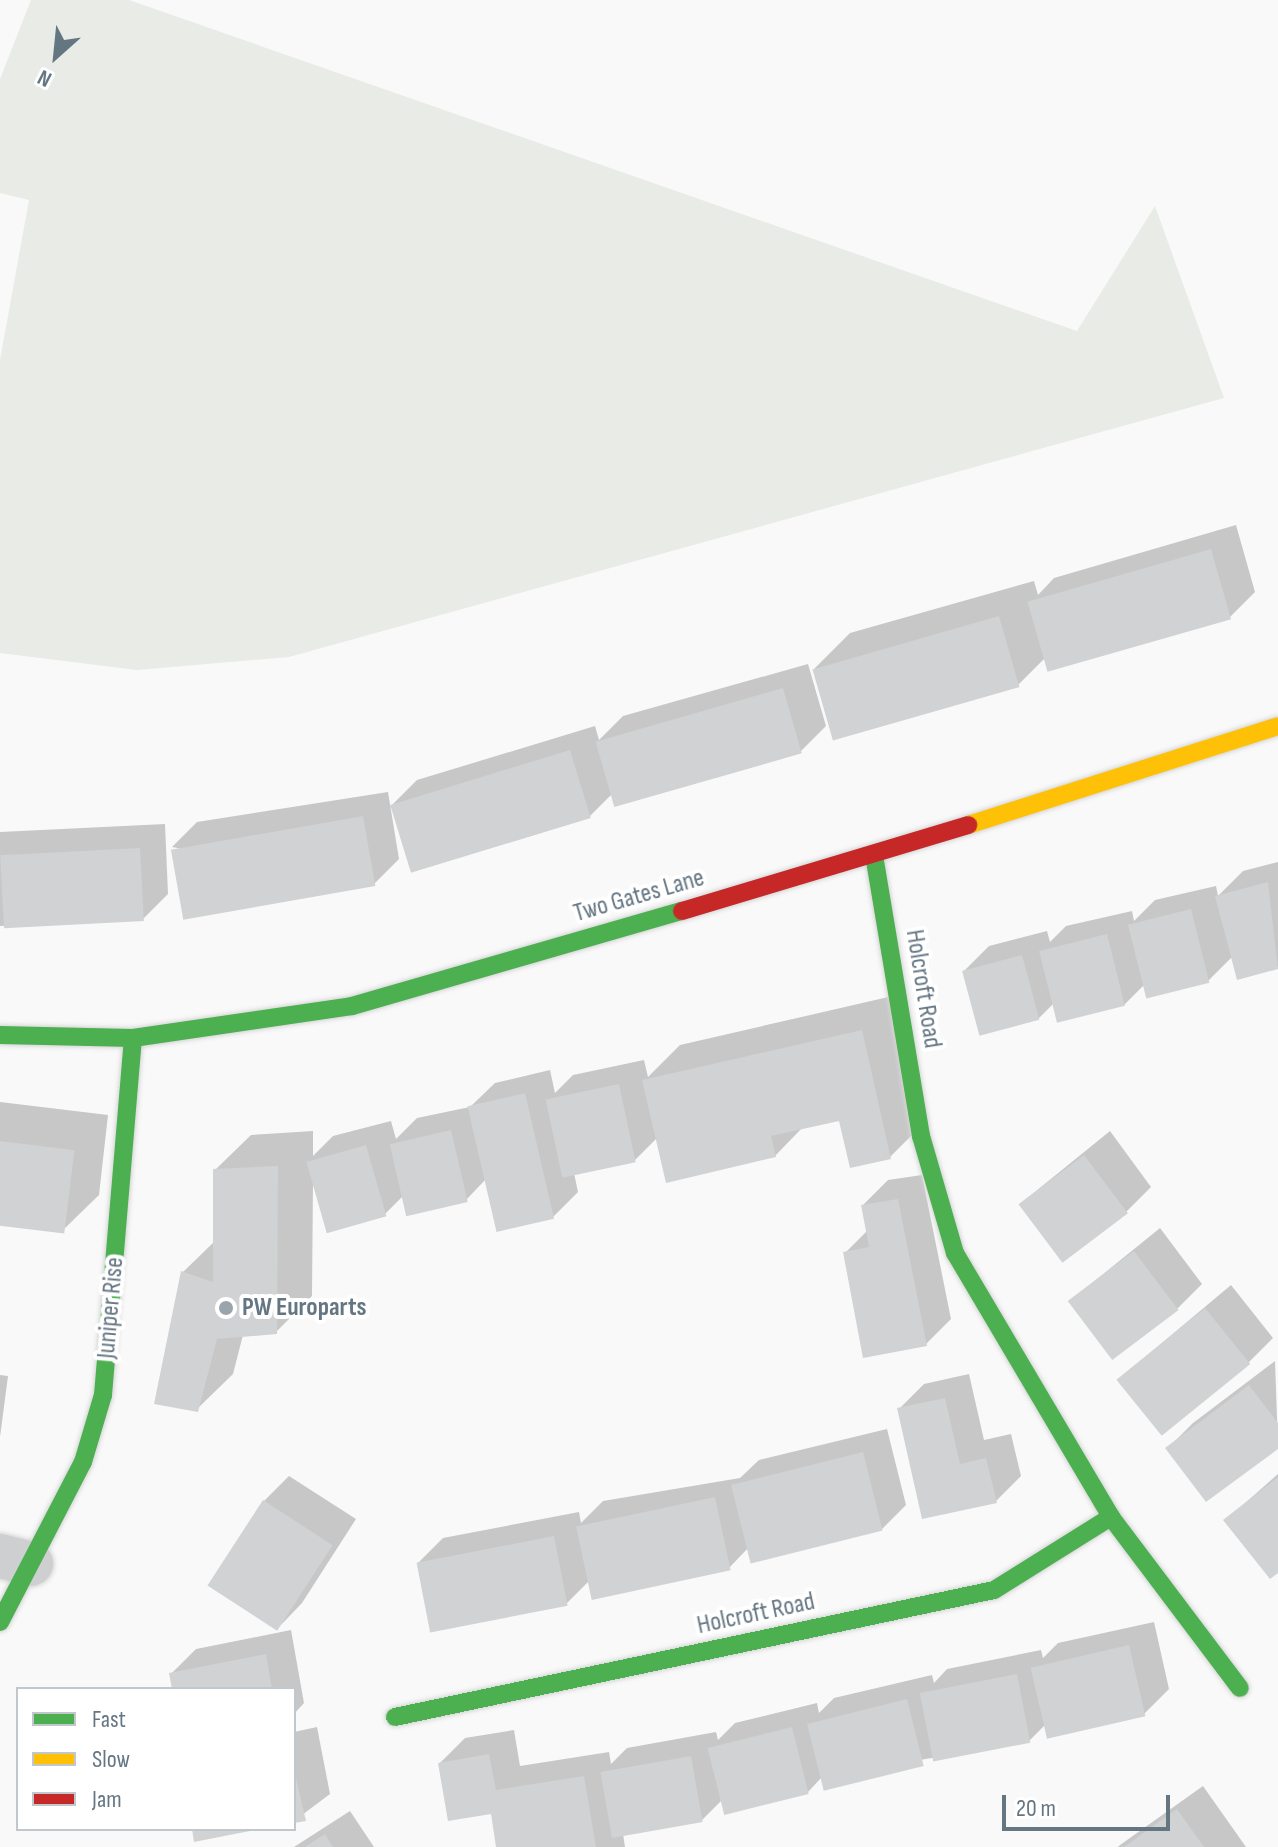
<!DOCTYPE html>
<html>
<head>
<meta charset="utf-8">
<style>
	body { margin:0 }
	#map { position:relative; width:1278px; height:1847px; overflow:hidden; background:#f9f9f9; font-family:"Sofia Sans Condensed",sans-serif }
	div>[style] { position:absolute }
	.green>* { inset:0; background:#e8ebe6 }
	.shadow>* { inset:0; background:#0003 }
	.building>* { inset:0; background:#d0d2d3; transform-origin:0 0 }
	.roads { filter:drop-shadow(0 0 2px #d5d6d7) drop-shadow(0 0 2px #d5d6d7) }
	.street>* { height:44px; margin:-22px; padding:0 22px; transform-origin:22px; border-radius:22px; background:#cecfd0 }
	.fast>* { height:18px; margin:-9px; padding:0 9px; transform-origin:9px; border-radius:9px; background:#4caf50 }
	.slow>* { height:18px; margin:-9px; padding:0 9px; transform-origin:9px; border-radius:9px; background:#ffc107 }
	.jam>* { height:18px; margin:-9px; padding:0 9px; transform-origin:9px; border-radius:9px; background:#c62828 }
	.dots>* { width:22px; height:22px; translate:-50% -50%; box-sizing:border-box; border:4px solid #fff; border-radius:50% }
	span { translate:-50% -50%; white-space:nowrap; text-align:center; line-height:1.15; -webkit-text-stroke:8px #fff; paint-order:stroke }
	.street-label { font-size:26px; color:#657683 }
	.poi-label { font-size:26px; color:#657683; font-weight:700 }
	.left { translate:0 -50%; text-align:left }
	.legend { position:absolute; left:16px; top:1687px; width:280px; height:144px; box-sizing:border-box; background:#fff; border:2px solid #c1c8cd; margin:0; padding:10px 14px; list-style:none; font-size:24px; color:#657683 }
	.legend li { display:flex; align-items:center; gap:16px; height:40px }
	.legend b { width:40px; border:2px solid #c1c8cd }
	.north { position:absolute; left:16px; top:16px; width:80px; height:80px; -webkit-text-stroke:6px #fff; paint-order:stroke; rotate:207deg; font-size:22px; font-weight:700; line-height:32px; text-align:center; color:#657683 }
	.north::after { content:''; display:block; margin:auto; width:28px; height:36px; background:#657683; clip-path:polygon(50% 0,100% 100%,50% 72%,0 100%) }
	.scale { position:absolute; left:1002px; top:1795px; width:168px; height:36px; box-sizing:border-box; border:4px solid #657683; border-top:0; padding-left:10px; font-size:24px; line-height:28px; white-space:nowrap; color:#657683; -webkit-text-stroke:6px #fff; paint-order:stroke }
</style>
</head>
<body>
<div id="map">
	<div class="green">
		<i style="clip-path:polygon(31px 0,129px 0,1077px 331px,1155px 206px,1224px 398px,289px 657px,137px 670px,0 653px,0 360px,29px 200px,0 193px,0 79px)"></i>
	</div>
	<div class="shadow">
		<i style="clip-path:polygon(1236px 525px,1255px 592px,1230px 617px,1050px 670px,1046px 657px,1018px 685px,814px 669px,850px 633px,1034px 581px,1038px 595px,1054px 578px)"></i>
		<i style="clip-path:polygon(808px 664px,826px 726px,801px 751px,613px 793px,590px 816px,390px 807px,417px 780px,595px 726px,599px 740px,623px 716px)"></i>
		<i style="clip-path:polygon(388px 792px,399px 859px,374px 884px,172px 847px,197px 822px)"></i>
		<i style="clip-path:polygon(165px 824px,168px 894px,143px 919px,0 926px,0 832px)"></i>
		<i style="clip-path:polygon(1278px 862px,1278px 967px,1239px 978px,1233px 956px,1208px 981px,1145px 984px,1124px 1005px,1054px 1003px,1039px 1018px,964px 971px,989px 946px,1047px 931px,1050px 942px,1066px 926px,1132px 911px,1134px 921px,1155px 900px,1216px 886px,1218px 896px,1243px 871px)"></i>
		<i style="clip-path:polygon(897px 995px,926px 1121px,890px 1157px,841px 1118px,803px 1127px,775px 1156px,657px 1138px,635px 1160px,574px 1173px,578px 1192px,553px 1217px,486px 1179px,466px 1200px,402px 1197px,385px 1214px,313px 1182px,312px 1296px,276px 1332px,243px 1335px,233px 1374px,197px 1409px,183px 1272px,215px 1241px,215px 1170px,251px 1135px,313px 1131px,313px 1156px,333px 1136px,391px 1121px,396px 1139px,417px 1118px,470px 1107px,495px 1083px,550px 1070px,555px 1093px,573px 1075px,644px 1060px,648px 1077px,680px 1045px)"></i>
		<i style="clip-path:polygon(0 1102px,108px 1115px,99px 1195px,63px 1230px,0 1223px)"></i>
		<i style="clip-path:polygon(1110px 1131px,1151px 1187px,1126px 1212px,1020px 1204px)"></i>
		<i style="clip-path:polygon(922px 1175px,951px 1319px,926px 1344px,845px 1253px,868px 1230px,863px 1205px,888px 1180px)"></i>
		<i style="clip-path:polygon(1160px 1228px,1202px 1284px,1177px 1309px,1070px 1301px)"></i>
		<i style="clip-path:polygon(1231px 1285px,1273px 1338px,1248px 1363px,1119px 1379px)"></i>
		<i style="clip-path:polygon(1275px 1361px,1278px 1446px,1168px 1448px,1193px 1423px)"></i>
		<i style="clip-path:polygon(969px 1374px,984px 1440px,1011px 1434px,1021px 1476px,996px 1501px,899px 1409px,924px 1384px)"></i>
		<i style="clip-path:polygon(0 1375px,8px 1376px,0 1437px)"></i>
		<i style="clip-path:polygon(887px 1429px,906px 1505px,881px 1530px,749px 1547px,729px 1568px,589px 1581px,566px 1604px,418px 1563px,443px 1538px,579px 1512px,581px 1523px,603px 1501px,740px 1478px,759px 1460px)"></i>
		<i style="clip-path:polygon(1278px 1474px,1278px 1570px,1226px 1520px)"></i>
		<i style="clip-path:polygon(289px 1476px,356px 1519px,302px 1603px,278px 1628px,264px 1501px)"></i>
		<i style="clip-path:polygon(1154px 1622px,1169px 1689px,1144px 1714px,1046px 1724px,1029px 1741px,822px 1777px,808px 1792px,723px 1799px,702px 1820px,623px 1834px,625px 1847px,498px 1847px,493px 1811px,440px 1763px,465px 1738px,514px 1730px,520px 1766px,609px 1752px,611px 1764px,627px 1748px,716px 1732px,718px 1740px,735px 1723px,817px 1703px,819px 1713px,834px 1698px,932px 1675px,934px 1683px,947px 1669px,1041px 1650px,1043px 1658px,1058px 1643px)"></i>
		<i style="clip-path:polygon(291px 1630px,304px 1703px,294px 1714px,294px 1689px,174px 1689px,171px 1674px,196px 1649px)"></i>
		<i style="clip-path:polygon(317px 1727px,330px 1794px,294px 1821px,294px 1732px)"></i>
		<i style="clip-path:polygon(1203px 1786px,1246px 1847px,1118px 1847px,1120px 1845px)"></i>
		<i style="clip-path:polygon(350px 1811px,374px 1847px,294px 1847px)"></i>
	</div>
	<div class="building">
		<i style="left:1211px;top:549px;width:73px;height:191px;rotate:74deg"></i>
		<i style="left:999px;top:616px;width:74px;height:194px;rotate:74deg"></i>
		<i style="left:783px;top:688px;width:68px;height:195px;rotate:74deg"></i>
		<i style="left:570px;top:750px;width:71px;height:188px;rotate:73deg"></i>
		<i style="left:363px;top:816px;width:71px;height:195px;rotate:80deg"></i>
		<i style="left:140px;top:848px;width:73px;height:140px;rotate:87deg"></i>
		<i style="clip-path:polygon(1268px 882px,1278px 969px,1237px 980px,1215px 896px)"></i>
		<i style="left:1191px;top:909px;width:76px;height:65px;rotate:76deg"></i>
		<i style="left:1107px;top:934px;width:74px;height:70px;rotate:76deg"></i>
		<i style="left:1022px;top:955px;width:67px;height:62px;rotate:75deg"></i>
		<i style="clip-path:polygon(862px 1030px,891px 1159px,850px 1168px,839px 1121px,771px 1136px,776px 1157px,666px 1183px,642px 1080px)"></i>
		<i style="left:619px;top:1084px;width:80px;height:75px;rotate:78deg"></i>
		<i style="left:525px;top:1093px;width:129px;height:59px;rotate:77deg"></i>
		<i style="left:451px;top:1130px;width:74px;height:63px;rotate:77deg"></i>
		<i style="left:0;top:1141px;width:75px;height:84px;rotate:7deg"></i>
		<i style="left:366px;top:1145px;width:74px;height:62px;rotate:74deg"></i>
		<i style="left:1084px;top:1155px;width:73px;height:82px;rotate:53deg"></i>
		<i style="clip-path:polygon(278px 1166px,277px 1334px,217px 1339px,198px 1412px,154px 1404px,181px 1271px,213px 1282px,213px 1169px)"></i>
		<i style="clip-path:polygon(898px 1199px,927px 1346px,863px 1358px,843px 1252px,869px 1247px,861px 1205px)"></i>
		<i style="left:1134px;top:1251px;width:74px;height:83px;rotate:53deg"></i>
		<i style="left:1205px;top:1308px;width:72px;height:114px;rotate:51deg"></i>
		<i style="clip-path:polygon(1249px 1385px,1278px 1423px,1278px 1449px,1206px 1502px,1165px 1448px)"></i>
		<i style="clip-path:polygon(945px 1398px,960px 1464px,986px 1458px,997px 1503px,922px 1519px,897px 1408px)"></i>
		<i style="left:863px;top:1452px;width:81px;height:136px;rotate:76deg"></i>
		<i style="clip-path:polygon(1278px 1477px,1278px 1573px,1270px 1579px,1223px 1520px)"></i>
		<i style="left:715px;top:1497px;width:75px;height:142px;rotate:78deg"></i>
		<i style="left:263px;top:1500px;width:83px;height:102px;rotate:33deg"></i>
		<i style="left:554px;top:1536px;width:71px;height:140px;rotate:79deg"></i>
		<i style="left:1129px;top:1645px;width:73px;height:101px;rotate:77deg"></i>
		<i style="clip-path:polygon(266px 1654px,272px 1689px,172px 1689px,169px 1673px)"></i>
		<i style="left:1017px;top:1674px;width:70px;height:99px;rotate:79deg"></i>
		<i style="left:907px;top:1699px;width:69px;height:103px;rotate:76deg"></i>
		<i style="left:792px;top:1727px;width:69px;height:87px;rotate:76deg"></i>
		<i style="clip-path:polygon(489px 1754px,496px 1790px,584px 1776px,596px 1847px,496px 1847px,491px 1814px,448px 1821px,438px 1763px)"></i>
		<i style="left:691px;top:1756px;width:67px;height:92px;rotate:80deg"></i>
		<i style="clip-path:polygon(294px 1769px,306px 1821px,294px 1823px)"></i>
		<i style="clip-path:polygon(1177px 1809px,1204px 1847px,1124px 1847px)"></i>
		<i style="clip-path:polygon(192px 1829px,255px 1829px,255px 1830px,194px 1842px)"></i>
		<i style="clip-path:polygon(325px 1834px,333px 1847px,305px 1847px)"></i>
	</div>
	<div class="roads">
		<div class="street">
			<i style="left:0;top:1556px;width:32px;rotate:14deg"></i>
		</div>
		<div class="fast">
			<i style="left:874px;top:855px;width:285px;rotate:80.5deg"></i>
			<i style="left:921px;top:1136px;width:122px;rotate:73.8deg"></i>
			<i style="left:955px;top:1253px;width:307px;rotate:59.4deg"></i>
			<i style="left:1111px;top:1517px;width:214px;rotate:53deg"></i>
			<i style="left:0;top:1035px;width:133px;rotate:1.3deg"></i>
			<i style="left:133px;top:1038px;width:221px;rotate:-8.3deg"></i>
			<i style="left:352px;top:1006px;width:343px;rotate:-16.1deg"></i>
			<i style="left:0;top:1622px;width:180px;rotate:-62.6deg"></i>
			<i style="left:83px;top:1462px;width:70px;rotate:-73.4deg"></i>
			<i style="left:103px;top:1395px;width:358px;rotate:-85.2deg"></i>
			<i style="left:395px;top:1717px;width:612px;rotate:-11.97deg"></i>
			<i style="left:994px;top:1590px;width:138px;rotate:-32deg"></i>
		</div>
		<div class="slow">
			<i style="left:968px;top:825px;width:325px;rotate:-17.7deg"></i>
		</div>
		<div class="jam">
			<i style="left:682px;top:911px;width:299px;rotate:-16.7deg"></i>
		</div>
	</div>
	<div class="dots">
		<i style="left:226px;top:1308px;background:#99a4ac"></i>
	</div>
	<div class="street-label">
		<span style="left:639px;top:896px;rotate:-16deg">Two Gates Lane</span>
		<span style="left:923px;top:989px;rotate:81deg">Holcroft Road</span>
		<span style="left:111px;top:1308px;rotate:-85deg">Juniper Rise</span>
		<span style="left:756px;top:1614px;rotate:-12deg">Holcroft Road</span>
	</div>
	<div class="poi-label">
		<span class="left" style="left:242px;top:1308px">PW Europarts</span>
	</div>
	<ul class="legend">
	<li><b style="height:10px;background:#4caf50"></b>Fast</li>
	<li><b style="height:10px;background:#ffc107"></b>Slow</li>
	<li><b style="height:10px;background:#c62828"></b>Jam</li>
	</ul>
	<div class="north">N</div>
	<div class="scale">20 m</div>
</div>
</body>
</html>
